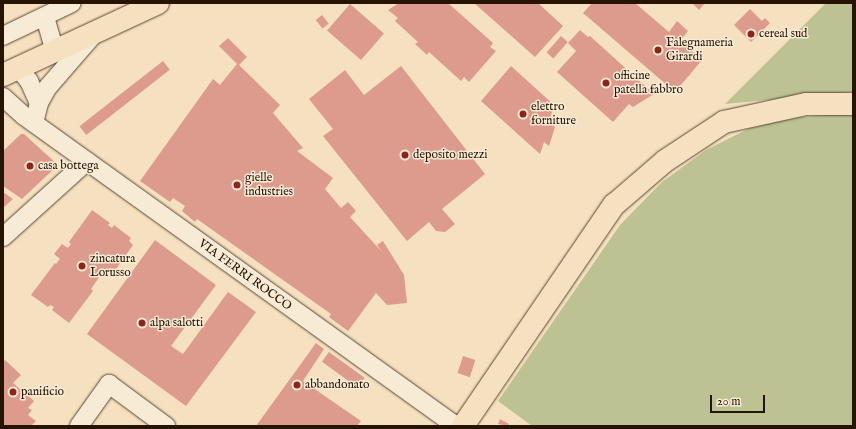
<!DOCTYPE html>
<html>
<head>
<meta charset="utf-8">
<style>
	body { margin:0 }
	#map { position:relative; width:856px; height:429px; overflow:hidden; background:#f5e0c0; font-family:"IM FELL English",serif }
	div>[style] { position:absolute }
	.green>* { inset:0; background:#bcc292 }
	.building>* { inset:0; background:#dc9b8d; transform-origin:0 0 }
	.roads { filter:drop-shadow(0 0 1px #5a4632) drop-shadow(0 0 1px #5a4632) }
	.minor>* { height:18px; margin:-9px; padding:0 9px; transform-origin:9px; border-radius:9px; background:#f8ebd6 }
	.major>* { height:22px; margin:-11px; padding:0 11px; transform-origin:11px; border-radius:11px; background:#f5e0c0 }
	.dots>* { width:11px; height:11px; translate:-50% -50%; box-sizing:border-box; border:2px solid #f8ebd6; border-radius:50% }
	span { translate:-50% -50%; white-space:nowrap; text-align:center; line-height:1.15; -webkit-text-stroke:3px #f8ebd6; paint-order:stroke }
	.poi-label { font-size:12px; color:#261302 }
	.left { translate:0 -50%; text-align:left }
	.street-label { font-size:12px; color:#261302 }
	.frame { position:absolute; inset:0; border:4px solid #261302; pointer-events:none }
	.scale { position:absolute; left:710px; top:395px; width:55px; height:18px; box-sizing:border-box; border:2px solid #261302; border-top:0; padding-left:5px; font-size:12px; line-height:14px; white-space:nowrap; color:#261302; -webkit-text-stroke:3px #f8ebd6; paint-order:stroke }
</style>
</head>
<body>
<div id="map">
	<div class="green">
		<i style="clip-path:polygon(826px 3px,853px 3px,853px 92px,725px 104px)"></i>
		<i style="clip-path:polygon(853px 113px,853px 426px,532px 426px,498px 401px,620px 225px,662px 182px,706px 150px,750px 128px,788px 118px)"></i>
	</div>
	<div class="building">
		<i style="clip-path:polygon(399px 3px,448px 3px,493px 43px,490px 47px,496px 51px,469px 82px,464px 77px,461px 81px,429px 52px,427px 55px,415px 44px,418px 42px,395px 21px,398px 18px,388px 10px)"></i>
		<i style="clip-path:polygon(474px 3px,538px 3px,563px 26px,535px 57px)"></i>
		<i style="clip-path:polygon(592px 3px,635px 3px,669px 32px,677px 21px,688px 31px,680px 41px,702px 60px,675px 92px,583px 13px)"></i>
		<i style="clip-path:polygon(692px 3px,705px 3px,699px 10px)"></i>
		<i style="left:350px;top:4px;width:45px;height:35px;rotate:41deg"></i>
		<i style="clip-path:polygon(750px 9px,762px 21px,765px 18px,770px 23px,751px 42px,734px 25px)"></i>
		<i style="left:322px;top:15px;width:11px;height:8px;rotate:52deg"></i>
		<i style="clip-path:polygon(580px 30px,588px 37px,590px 36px,654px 94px,633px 107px,629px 104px,613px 122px,557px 72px,576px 51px,568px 43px)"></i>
		<i style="left:561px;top:36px;width:9px;height:22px;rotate:41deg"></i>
		<i style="clip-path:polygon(228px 38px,247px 57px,239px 65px,280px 105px,273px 113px,303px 148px,297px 151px,333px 178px,325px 189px,341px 208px,348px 202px,356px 211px,350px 217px,382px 252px,377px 245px,383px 241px,404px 275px,407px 303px,387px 305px,376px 293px,348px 331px,329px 317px,331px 314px,197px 219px,195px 222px,182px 211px,185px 206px,173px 198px,170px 202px,140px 181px,213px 79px,220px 85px,237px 64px,219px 46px)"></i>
		<i style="left:163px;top:61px;width:11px;height:106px;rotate:52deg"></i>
		<i style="clip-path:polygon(401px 66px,485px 174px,442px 209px,455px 224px,445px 232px,436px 231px,429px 222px,407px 241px,323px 136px,333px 129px,309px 99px,345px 70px,364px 95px)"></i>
		<i style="clip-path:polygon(511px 66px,554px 105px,549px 122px,555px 127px,549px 146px,544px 142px,540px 154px,481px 101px)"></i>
		<i style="clip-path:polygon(21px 134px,24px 134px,58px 165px,22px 199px,3px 186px,3px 151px)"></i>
		<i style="clip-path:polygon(3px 192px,13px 199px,3px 208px)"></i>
		<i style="clip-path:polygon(92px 210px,110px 223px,108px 225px,112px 228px,114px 225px,131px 238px,129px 241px,133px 245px,114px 272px,110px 268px,107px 271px,104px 270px,91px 289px,93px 291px,69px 323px,52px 310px,54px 307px,50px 305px,48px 307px,31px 295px,55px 263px,56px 264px,60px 259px,54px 254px,62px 244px,68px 248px,71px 244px,69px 242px)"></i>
		<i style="clip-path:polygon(155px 240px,216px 285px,171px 346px,183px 354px,228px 292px,256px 312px,186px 406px,87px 334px)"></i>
		<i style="clip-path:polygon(316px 343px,324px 349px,303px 381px,361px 421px,357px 426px,256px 426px)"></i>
		<i style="left:329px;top:352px;width:44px;height:12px;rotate:36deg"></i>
		<i style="left:463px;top:356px;width:13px;height:18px;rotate:18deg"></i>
		<i style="clip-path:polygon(5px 360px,21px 375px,13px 383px,34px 401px,28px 408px,32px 410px,28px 415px,36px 421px,31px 426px,3px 426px,3px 362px)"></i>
		<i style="clip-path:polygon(500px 419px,509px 424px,508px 426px,498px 424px)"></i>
	</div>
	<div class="roads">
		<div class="minor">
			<i style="left:45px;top:17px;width:35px;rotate:74deg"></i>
			<i style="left:3px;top:36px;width:76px;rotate:-25.6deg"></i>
			<i style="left:18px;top:68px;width:17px;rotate:50deg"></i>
			<i style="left:29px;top:81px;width:24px;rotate:66deg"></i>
			<i style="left:3px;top:97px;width:28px;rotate:42deg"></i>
			<i style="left:24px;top:116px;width:532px;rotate:35.66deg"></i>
			<i style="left:34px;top:123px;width:21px;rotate:-76deg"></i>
			<i style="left:39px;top:103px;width:18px;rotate:-61deg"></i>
			<i style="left:48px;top:87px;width:70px;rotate:-49deg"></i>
			<i style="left:3px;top:237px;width:113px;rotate:-42.1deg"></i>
			<i style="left:79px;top:426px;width:52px;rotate:-54.5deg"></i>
			<i style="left:109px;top:384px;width:71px;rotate:36.4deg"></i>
		</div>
		<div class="major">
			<i style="left:3px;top:75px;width:171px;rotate:-24.9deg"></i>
			<i style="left:463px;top:426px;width:268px;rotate:-55.7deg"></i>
			<i style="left:614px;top:205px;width:67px;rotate:-40.8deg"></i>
			<i style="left:665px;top:161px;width:71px;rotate:-33.5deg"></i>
			<i style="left:724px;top:122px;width:84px;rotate:-12.4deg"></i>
			<i style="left:806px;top:104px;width:47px"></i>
		</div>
	</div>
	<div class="dots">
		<i style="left:751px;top:34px;background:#8f2418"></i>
		<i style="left:658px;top:50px;background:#8f2418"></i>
		<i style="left:606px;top:83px;background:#8f2418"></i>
		<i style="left:523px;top:114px;background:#8f2418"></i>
		<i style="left:405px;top:155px;background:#8f2418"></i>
		<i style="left:30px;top:166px;background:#8f2418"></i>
		<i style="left:237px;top:185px;background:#8f2418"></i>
		<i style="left:82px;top:266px;background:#8f2418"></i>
		<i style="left:142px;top:323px;background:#8f2418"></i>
		<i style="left:297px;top:385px;background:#8f2418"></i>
		<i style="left:13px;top:392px;background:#8f2418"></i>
	</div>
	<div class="poi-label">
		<span class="left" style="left:759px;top:34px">cereal sud</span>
		<span class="left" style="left:666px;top:50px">Falegnameria<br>Girardi</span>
		<span class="left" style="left:614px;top:83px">officine<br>patella fabbro</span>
		<span class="left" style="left:531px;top:114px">elettro<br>forniture</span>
		<span class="left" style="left:413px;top:155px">deposito mezzi</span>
		<span class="left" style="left:38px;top:166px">casa bottega</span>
		<span class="left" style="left:245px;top:185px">gielle<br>industries</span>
		<span class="left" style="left:90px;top:266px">zincatura<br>Lorusso</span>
		<span class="left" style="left:150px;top:323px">alpa salotti</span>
		<span class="left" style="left:305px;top:385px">abbandonato</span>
		<span class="left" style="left:21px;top:392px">panificio</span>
	</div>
	<div class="street-label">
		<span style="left:245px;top:275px;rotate:36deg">VIA FERRI ROCCO</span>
	</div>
	<div class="frame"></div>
	<div class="scale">20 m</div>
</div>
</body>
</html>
